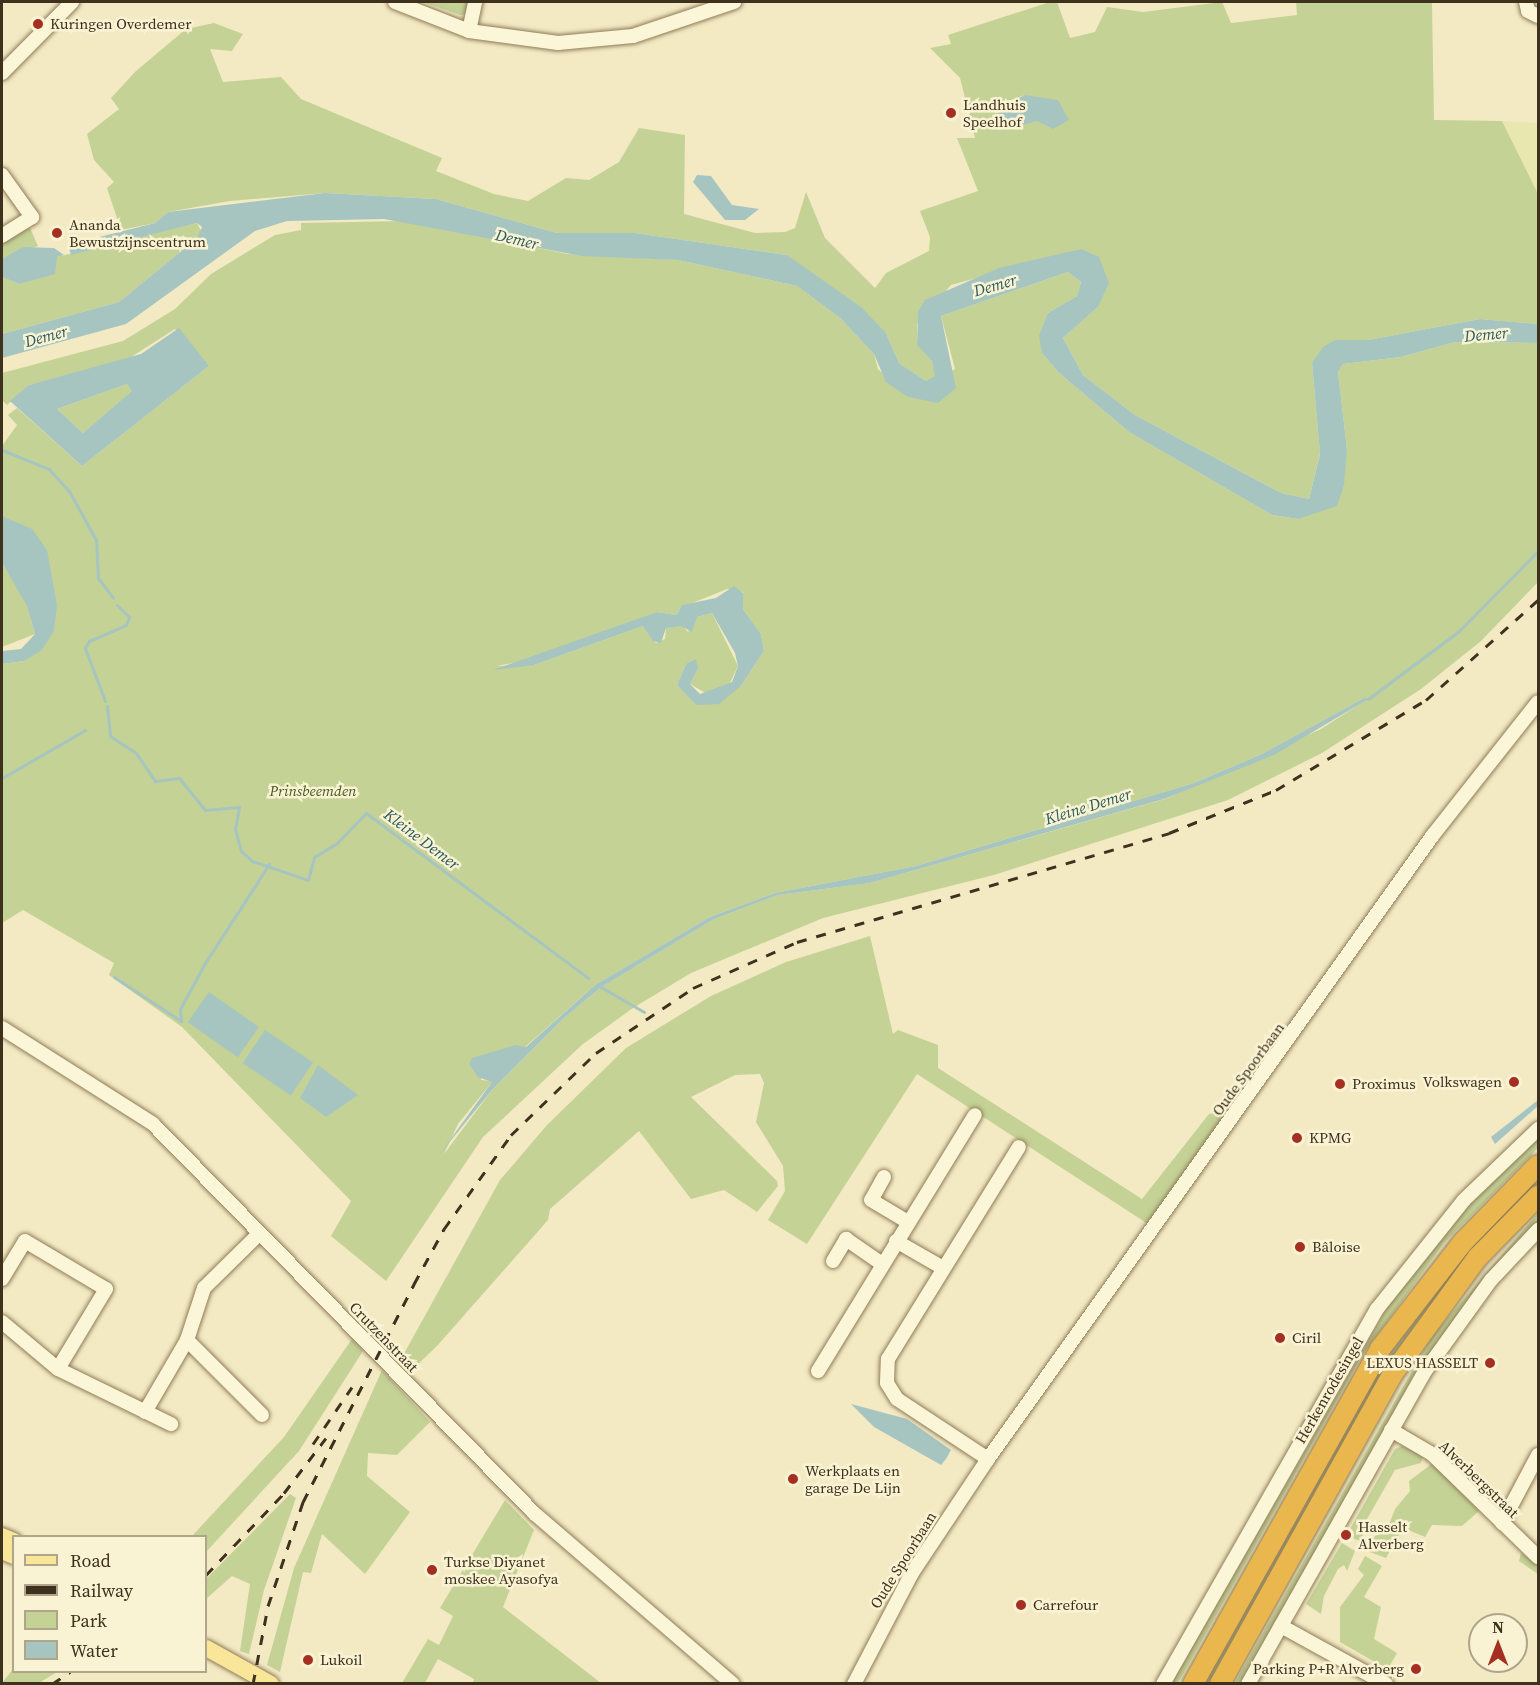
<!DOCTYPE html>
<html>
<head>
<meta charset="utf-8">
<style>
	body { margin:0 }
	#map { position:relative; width:1540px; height:1685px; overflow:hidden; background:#f3eac4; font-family:"Source Serif 4",serif }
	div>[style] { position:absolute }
	.farmland>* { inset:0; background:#e9e7b0 }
	.green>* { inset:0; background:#c4d296 }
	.water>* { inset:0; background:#a6c5c0; transform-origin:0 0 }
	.stream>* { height:3px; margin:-1.5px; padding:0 1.5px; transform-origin:1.5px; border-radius:1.5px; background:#a6c5c0 }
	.roads { filter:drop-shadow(0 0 2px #8f7c58) drop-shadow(0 0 2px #8f7c58) }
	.minor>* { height:14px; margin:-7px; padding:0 7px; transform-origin:7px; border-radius:7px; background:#fcf6d8 }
	.major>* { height:16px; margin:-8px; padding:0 8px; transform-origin:8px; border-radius:8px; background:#f9e698 }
	.highway>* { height:20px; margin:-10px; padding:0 10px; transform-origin:10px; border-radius:10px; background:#e9b74d }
	.rail>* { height:3px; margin-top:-1.5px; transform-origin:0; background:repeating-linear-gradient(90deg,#3e311d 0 10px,transparent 0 20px) }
	.dots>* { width:16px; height:16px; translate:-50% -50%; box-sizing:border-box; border:3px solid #f9f3d4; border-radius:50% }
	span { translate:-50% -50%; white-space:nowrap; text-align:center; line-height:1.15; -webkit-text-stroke:5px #f9f3d4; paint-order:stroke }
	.poi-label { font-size:15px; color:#3e311d }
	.left { translate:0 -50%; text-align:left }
	.right { translate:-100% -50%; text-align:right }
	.park-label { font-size:15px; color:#475c22; font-style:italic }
	.street-label { font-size:15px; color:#3e311d }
	.water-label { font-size:16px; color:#2b5c5f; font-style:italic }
	.frame { position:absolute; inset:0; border:3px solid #3e311d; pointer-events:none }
	.legend { position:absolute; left:12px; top:1535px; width:195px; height:138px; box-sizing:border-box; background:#f9f3d4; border:2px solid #aea58b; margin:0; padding:8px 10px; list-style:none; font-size:18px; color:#3e311d }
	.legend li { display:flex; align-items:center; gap:12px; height:30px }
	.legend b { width:30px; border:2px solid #aea58b }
	.north { position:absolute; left:1468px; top:1613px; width:60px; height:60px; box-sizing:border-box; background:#f9f3d4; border:2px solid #aea58b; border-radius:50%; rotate:0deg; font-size:16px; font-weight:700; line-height:24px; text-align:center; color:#3e311d }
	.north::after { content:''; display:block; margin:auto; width:21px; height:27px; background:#a53021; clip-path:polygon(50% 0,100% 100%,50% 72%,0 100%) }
</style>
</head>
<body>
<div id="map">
	<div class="farmland">
		<i style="clip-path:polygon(1502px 121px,1538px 123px,1538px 194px)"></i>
	</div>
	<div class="green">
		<i style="clip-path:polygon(423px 2px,471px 2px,467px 14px,460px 15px)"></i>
		<i style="clip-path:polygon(evenodd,1050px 2px,1057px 2px,1070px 38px,1095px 32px,1107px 7px,1143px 12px,1222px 2px,1231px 23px,1297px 15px,1296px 2px,1432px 2px,1434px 120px,1502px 121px,1538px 194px,1538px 324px,1480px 319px,1368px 340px,1335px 340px,1312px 363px,1320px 453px,1309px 499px,1281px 493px,1135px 415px,1083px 375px,1063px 338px,1098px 307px,1081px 249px,951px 285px,917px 324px,917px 344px,932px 361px,936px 377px,926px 381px,899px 363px,886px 333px,787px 255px,635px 233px,557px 233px,436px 199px,325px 193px,230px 201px,168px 212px,155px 223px,121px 230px,107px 188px,114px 182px,94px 160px,87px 134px,119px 109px,111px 98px,136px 71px,186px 29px,214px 23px,243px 34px,232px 51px,210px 49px,223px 82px,281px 77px,301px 99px,442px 158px,436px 171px,494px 194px,528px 201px,566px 178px,589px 180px,619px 162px,639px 128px,685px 135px,684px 214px,755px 233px,785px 232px,795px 228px,806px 192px,825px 238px,875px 288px,886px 273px,929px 251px,930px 237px,920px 211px,978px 191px,957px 138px,975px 138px,960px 78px,930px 48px,951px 44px,948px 35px,1050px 2px,1025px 95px,1049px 124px,1002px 103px,1025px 95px)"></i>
		<i style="clip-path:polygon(evenodd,403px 221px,568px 254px,678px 260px,797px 286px,840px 318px,874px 354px,878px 369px,908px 397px,955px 369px,941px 316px,1068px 272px,1081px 282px,1077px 296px,1048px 313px,1042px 353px,1058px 372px,1129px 432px,1272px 515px,1298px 519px,1347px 449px,1338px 372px,1343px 364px,1401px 357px,1455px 342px,1538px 343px,1538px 582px,1481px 641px,1421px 689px,1322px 753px,1228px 800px,994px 875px,823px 918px,691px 973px,633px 1008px,583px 1044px,483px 1137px,386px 1281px,331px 1236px,351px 1201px,182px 1027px,109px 975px,114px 963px,23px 910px,2px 923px,2px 664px,24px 661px,41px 648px,2px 531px,2px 446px,17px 425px,8px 415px,17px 408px,82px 466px,209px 366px,175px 329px,128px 359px,29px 385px,7px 405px,2px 400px,2px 373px,123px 341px,175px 309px,211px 274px,275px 235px,301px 230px,301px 223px,403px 221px,727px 589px,743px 592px,743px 609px,761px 634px,764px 651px,741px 686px,696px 705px,677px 685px,686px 664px,698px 669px,690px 684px,709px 695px,728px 687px,738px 666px,712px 613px,697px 617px,688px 632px,682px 625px,666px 628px,665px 639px,656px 643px,643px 626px,534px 665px,497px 666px,539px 658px,657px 612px,676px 615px,680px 608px,727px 589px,403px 221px,1364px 698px,1369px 698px,1321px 729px,1165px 799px,870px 883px,778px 895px,714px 919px,600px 988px,563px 1019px,492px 1090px,444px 1154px,458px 1124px,493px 1081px,481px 1080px,490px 1053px,525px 1047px,595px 985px,710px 917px,775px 893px,916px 866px,1194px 783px,1262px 754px,1364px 698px)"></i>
		<i style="clip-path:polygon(197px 223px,202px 233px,197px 238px,119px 302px,2px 334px,2px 277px,19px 284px,57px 257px)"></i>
		<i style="clip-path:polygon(30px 228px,38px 246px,2px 259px,2px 239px)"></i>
		<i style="clip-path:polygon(127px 384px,133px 391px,83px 433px,57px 409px)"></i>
		<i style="clip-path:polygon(2px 563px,27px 605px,35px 634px,2px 647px)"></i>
		<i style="clip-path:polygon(870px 936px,893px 1034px,898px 1030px,938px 1045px,938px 1068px,1142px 1199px,1209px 1114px,1223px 1111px,1226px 1119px,1148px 1224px,917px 1074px,807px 1244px,768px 1220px,785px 1191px,783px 1166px,756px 1122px,764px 1083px,760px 1074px,735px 1075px,691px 1097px,777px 1181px,778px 1186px,757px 1212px,724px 1190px,691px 1199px,639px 1131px,550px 1209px,548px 1220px,437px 1346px,413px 1369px,401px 1359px,500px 1180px,547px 1125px,626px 1048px,711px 996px,786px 962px)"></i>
		<i style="clip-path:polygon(1538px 1138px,1538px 1148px,1444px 1243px,1361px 1357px,1178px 1683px,1171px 1684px,1398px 1289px,1469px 1205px)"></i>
		<i style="clip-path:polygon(1538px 1174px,1538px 1186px,1460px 1268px,1212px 1683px,1201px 1684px,1380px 1367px,1425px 1300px,1488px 1224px)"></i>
		<i style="clip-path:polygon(1538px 1213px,1538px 1221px,1442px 1336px,1242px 1683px,1234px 1684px,1432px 1336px)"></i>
		<i style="clip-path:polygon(352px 1339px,363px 1351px,299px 1451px,206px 1552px,206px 1536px,192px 1536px,284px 1437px)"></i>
		<i style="clip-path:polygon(382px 1370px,430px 1422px,397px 1455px,368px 1453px,367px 1476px,410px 1512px,365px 1574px,322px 1534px,311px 1573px,303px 1572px,280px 1672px,267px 1665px,294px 1568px)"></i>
		<i style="clip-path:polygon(1402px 1446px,1423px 1456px,1421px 1463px,1395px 1470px,1367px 1519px,1370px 1531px,1366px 1529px,1360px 1541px,1346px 1536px,1395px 1449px)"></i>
		<i style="clip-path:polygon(1433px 1463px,1479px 1511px,1462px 1526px,1432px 1525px,1425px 1537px,1403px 1528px,1386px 1558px,1367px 1551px,1375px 1536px,1386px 1532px,1395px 1509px,1410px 1491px,1409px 1481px)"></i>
		<i style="clip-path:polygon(290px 1494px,296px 1498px,264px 1590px,249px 1654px,240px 1651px,250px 1584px,232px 1576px,206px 1599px,206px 1579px)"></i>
		<i style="clip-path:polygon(505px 1500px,534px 1530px,503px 1607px,601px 1683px,473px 1683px,474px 1679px,438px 1659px,425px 1683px,402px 1683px,428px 1639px,439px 1645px,453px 1616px,440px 1608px)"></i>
		<i style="clip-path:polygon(1342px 1543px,1355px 1551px,1347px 1571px,1344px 1565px,1338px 1569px,1324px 1596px,1321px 1614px,1306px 1604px)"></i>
		<i style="clip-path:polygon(1521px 1553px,1538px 1564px,1538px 1574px,1519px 1561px)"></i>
		<i style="clip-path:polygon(1365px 1556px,1382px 1566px,1364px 1597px,1381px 1607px,1374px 1639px,1397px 1653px,1384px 1676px,1380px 1665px,1340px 1642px,1340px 1607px,1364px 1575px,1358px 1569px)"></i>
		<i style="clip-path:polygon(13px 1669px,14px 1672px,57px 1672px,39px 1683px,2px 1683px)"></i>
	</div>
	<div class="water">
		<i style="clip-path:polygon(1025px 95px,1058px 100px,1069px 120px,1053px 129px,1037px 121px,1009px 129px,997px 119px,997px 109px)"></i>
		<i style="clip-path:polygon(697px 175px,711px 176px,732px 205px,759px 209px,745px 220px,725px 220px,693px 182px)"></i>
		<i style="clip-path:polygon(325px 193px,436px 199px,557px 233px,635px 233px,787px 255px,861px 307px,886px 333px,899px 363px,926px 381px,935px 376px,932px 361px,917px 345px,918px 312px,925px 300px,999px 268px,1081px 249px,1099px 257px,1109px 283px,1098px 307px,1063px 338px,1083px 375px,1135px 415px,1281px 493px,1309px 499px,1320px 454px,1312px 363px,1323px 347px,1335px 340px,1368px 340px,1480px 319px,1538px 324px,1538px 343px,1455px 342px,1401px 357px,1343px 364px,1338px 372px,1347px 449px,1344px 485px,1337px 506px,1298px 519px,1272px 515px,1129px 432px,1058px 372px,1042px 353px,1039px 336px,1048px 313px,1077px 296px,1081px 282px,1068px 272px,941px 316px,956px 388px,938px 403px,908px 397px,886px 382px,874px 354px,840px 318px,797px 286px,678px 260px,582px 256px,384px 219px,287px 221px,255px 231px,126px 324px,2px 358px,2px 334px,119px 302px,197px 238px,202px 227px,197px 223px,71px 255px,68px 245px,155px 223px,168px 212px)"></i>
		<i style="clip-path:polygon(23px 247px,54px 248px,64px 255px,57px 257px,55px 274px,19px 284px,2px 277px,2px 259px)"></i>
		<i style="clip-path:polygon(evenodd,179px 328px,209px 366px,82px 466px,10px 401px,29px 385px,141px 354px,179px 328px,127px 384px,132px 391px,83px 433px,57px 409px,127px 384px)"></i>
		<i style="clip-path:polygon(2px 516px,32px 529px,47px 550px,57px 605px,54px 631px,42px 650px,24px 661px,2px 664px,2px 651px,21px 649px,35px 634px,27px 606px,2px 563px)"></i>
		<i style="clip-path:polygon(734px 586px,743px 593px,743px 609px,761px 634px,764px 651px,741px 686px,719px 704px,696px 705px,677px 685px,686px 664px,696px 659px,698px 669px,690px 684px,700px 694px,732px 682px,738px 666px,735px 653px,712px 613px,697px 617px,692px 632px,681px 626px,666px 628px,661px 643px,653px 641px,643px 626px,534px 665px,493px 670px,657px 612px,676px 615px,682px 605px,716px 598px)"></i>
		<i style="clip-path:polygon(1364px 698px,1370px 698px,1274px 755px,1164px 799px,870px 883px,778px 895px,714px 919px,600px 988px,563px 1019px,492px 1090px,439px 1155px,492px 1082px,478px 1077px,469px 1064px,472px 1058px,516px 1045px,526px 1047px,595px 985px,710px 917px,775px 893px,916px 866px,1194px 783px,1262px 754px)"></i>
		<i style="left:209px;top:992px;width:61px;height:37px;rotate:35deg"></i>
		<i style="left:265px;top:1030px;width:58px;height:40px;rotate:34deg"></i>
		<i style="clip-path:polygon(318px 1065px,358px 1095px,326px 1117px,300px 1098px)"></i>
		<i style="clip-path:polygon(1538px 1100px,1538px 1106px,1495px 1144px,1491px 1137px)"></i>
		<i style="clip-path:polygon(851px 1404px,907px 1419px,951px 1450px,946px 1459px,941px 1465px,874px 1427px)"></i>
	</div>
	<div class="stream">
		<i style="left:2px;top:450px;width:51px;rotate:22deg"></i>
		<i style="left:49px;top:469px;width:30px;rotate:48deg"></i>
		<i style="left:69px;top:491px;width:56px;rotate:61.1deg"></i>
		<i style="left:96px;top:540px;width:38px;rotate:87deg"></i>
		<i style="left:98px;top:578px;width:25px;rotate:53deg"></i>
		<i style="left:1368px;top:699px;width:112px;rotate:-36.7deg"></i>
		<i style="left:1458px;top:632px;width:114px;rotate:-45.4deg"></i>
		<i style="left:105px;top:701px;width:57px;rotate:-110.7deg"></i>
		<i style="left:85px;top:648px;width:8px;rotate:-60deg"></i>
		<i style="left:89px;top:641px;width:40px;rotate:-23.4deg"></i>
		<i style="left:126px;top:625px;width:9px;rotate:-69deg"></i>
		<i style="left:129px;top:617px;width:17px;rotate:-135deg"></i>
		<i style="left:107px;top:706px;width:30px;rotate:84deg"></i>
		<i style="left:110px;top:736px;width:31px;rotate:33deg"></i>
		<i style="left:136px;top:753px;width:34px;rotate:56deg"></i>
		<i style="left:155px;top:781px;width:24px;rotate:-7deg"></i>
		<i style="left:179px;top:778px;width:41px;rotate:50.9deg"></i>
		<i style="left:205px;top:810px;width:34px;rotate:-5deg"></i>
		<i style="left:239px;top:807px;width:22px;rotate:100deg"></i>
		<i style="left:235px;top:829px;width:23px;rotate:75deg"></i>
		<i style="left:241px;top:851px;width:15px;rotate:42deg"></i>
		<i style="left:252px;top:861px;width:59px;rotate:18.7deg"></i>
		<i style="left:308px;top:880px;width:24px;rotate:-75deg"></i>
		<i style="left:314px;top:857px;width:27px;rotate:-31deg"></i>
		<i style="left:337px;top:843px;width:42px;rotate:-46deg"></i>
		<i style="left:366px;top:813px;width:277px;rotate:36.6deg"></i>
		<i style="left:2px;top:778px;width:96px;rotate:-30deg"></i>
		<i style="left:114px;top:977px;width:80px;rotate:33.3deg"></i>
		<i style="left:181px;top:1021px;width:12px;rotate:-95deg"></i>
		<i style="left:180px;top:1009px;width:52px;rotate:-61.5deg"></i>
		<i style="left:205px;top:963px;width:118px;rotate:-57.1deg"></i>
		<i style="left:599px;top:986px;width:52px;rotate:30deg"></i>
	</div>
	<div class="roads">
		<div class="minor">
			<i style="left:395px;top:2px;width:79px;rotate:21.4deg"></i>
			<i style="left:469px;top:31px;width:90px;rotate:7.7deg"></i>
			<i style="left:558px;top:43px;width:75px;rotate:-5.3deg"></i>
			<i style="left:633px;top:36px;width:107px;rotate:-18.6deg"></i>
			<i style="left:1526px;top:2px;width:9px;rotate:77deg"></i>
			<i style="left:1528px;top:11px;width:11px;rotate:27deg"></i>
			<i style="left:469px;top:31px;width:30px;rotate:-78deg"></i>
			<i style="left:2px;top:73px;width:100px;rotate:-45.4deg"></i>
			<i style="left:2px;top:175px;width:52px;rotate:54.5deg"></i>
			<i style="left:32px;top:217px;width:36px;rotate:148deg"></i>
			<i style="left:2px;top:1028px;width:179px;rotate:32.4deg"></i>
			<i style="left:153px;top:1124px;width:545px;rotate:45.6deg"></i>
			<i style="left:534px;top:1513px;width:262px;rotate:40.7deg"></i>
			<i style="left:884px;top:1177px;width:26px;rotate:119deg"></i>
			<i style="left:871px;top:1200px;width:43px;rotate:30.7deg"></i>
			<i style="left:896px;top:1241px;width:54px;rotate:29.9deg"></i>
			<i style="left:833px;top:1261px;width:26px;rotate:-59deg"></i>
			<i style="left:846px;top:1239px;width:44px;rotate:34.8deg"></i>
			<i style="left:2px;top:1279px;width:44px;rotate:-58.8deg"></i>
			<i style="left:25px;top:1241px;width:94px;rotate:30.7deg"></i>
			<i style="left:106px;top:1289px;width:93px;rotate:121deg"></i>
			<i style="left:2px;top:1322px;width:73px;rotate:40deg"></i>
			<i style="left:58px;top:1369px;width:126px;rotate:26deg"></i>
			<i style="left:187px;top:1340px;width:106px;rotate:45deg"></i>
			<i style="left:818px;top:1371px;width:300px;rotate:-58.5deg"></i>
			<i style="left:145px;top:1412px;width:83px;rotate:-59.7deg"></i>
			<i style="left:187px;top:1340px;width:55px;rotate:-71.9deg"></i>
			<i style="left:204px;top:1288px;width:78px;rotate:-44.5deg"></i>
			<i style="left:1391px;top:1430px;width:48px;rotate:30.3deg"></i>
			<i style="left:1432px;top:1454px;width:148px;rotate:44.2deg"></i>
			<i style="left:988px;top:1459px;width:109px;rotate:-146.6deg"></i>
			<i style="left:897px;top:1399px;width:19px;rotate:-122deg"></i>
			<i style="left:887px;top:1383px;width:24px;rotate:-88deg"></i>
			<i style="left:888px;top:1359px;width:249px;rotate:-58.3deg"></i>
			<i style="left:1502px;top:1523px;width:77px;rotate:-62.1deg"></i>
			<i style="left:1281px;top:1626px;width:120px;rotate:28.9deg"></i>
			<i style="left:854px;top:1684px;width:125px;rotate:-62.4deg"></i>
			<i style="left:912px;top:1573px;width:137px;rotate:-56.3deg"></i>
			<i style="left:988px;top:1459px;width:766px;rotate:-54.51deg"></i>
			<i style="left:1433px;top:835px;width:169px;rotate:-51.7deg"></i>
			<i style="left:1163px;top:1684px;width:432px;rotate:-60.3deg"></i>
			<i style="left:1377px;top:1309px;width:139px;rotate:-51.4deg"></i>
			<i style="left:1464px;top:1200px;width:103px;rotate:-43.8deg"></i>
			<i style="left:1248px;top:1684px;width:361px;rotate:-60.5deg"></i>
			<i style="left:1426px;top:1370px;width:111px;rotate:-54.2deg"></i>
			<i style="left:1491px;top:1280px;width:69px;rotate:-46.8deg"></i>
		</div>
		<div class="major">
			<i style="left:2px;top:1536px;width:13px;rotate:23deg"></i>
			<i style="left:2px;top:1551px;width:13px;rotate:23deg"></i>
			<i style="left:206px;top:1648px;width:74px;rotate:29deg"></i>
		</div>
		<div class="highway">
			<i style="left:1193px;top:1684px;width:384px;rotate:-60.8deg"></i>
			<i style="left:1380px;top:1349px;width:135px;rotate:-52.2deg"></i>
			<i style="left:1463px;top:1242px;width:107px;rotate:-45.8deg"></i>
			<i style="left:1220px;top:1684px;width:357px;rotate:-60.9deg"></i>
			<i style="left:1394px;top:1372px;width:142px;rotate:-53.9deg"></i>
			<i style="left:1478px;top:1257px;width:86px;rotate:-45.5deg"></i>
		</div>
	</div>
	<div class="rail">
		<i style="left:313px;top:1444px;width:69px;rotate:-55.6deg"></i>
		<i style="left:206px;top:1575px;width:113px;rotate:-46.4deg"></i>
		<i style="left:284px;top:1493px;width:69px;rotate:-52.6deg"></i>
		<i style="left:52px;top:1684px;width:22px;rotate:-34deg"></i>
		<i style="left:253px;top:1684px;width:79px;rotate:-79.1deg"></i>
		<i style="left:268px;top:1606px;width:110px;rotate:-71.4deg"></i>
		<i style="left:303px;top:1502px;width:245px;rotate:-63deg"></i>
		<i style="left:414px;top:1284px;width:63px;rotate:-61.4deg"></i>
		<i style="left:444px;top:1229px;width:115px;rotate:-54.5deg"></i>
		<i style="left:511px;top:1135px;width:118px;rotate:-44deg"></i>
		<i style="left:596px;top:1053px;width:117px;rotate:-33.8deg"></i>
		<i style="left:693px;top:988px;width:114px;rotate:-23.9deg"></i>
		<i style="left:797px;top:942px;width:388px;rotate:-16.3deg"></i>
		<i style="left:1169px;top:833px;width:115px;rotate:-21.9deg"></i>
		<i style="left:1276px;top:790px;width:175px;rotate:-31deg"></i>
		<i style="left:1426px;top:700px;width:150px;rotate:-41.8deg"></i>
	</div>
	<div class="dots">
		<i style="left:38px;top:24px;background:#a53021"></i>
		<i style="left:951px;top:113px;background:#a53021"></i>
		<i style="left:57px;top:233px;background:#a53021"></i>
		<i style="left:1514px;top:1082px;background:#a53021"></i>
		<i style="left:1340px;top:1084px;background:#a53021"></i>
		<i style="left:1297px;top:1138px;background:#a53021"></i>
		<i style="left:1300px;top:1247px;background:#a53021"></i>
		<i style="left:1280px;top:1338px;background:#a53021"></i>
		<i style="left:1490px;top:1363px;background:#a53021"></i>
		<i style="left:793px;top:1479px;background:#a53021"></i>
		<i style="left:1346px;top:1535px;background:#a53021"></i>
		<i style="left:432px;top:1570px;background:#a53021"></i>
		<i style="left:1021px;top:1605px;background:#a53021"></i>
		<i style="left:308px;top:1660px;background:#a53021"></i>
		<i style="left:1416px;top:1669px;background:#a53021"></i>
	</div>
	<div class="poi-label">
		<span class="left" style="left:50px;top:24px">Kuringen Overdemer</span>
		<span class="left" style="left:963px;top:113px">Landhuis<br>Speelhof</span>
		<span class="left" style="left:69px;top:233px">Ananda<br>Bewustzijnscentrum</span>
		<span class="right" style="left:1502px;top:1082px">Volkswagen</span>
		<span class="left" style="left:1352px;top:1084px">Proximus</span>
		<span class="left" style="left:1309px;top:1138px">KPMG</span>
		<span class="left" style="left:1312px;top:1247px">Bâloise</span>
		<span class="left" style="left:1292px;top:1338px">Ciril</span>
		<span class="right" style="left:1478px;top:1363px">LEXUS HASSELT</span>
		<span class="left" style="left:805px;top:1479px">Werkplaats en<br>garage De Lijn</span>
		<span class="left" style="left:1358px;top:1535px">Hasselt<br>Alverberg</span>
		<span class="left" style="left:444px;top:1570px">Turkse Diyanet<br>moskee Ayasofya</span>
		<span class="left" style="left:1033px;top:1605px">Carrefour</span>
		<span class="left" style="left:320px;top:1660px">Lukoil</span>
		<span class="right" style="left:1404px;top:1669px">Parking P+R Alverberg</span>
	</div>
	<div class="park-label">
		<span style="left:313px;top:791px">Prinsbeemden</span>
	</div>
	<div class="street-label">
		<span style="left:1248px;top:1069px;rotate:-54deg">Oude Spoorbaan</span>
		<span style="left:384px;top:1337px;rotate:46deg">Crutzenstraat</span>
		<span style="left:1329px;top:1390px;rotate:-60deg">Herkenrodesingel</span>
		<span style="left:1479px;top:1479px;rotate:44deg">Alverbergstraat</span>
		<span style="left:903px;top:1560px;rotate:-58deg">Oude Spoorbaan</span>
	</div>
	<div class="water-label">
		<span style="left:517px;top:239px;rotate:13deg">Demer</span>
		<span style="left:995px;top:285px;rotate:-16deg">Demer</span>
		<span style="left:1486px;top:334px;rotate:-5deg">Demer</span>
		<span style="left:46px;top:336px;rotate:-15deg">Demer</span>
		<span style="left:1088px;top:806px;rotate:-17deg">Kleine Demer</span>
		<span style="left:422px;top:839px;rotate:37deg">Kleine Demer</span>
	</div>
	<div class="frame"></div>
	<ul class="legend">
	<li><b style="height:8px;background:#f9e698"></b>Road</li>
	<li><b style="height:8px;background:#3e311d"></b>Railway</li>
	<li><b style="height:16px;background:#c4d296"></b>Park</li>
	<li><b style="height:16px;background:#a6c5c0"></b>Water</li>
	</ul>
	<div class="north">N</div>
</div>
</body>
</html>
